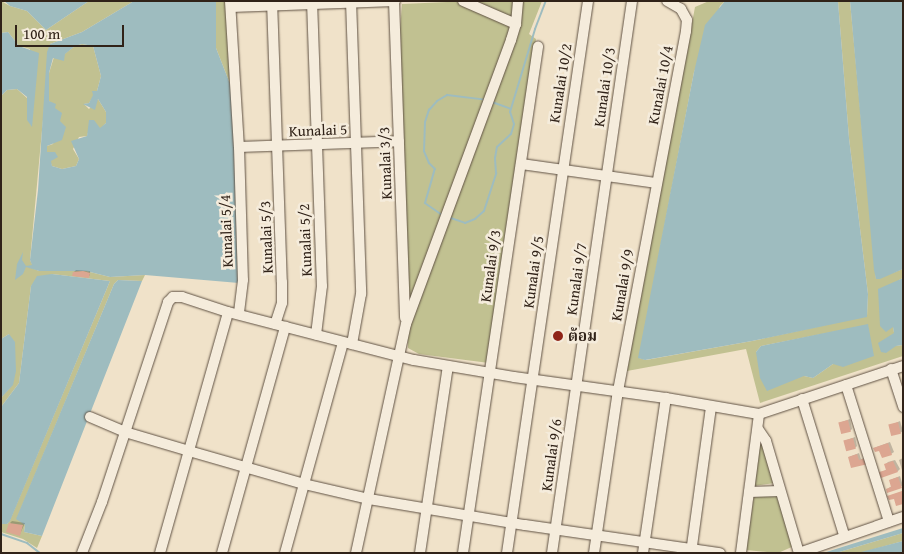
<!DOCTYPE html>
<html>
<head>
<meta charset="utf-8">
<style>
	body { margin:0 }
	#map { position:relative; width:904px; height:554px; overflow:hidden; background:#f0e2c9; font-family:"Gentium Book Plus","Noto Serif Thai",serif }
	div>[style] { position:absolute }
	.green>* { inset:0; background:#c1c191 }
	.water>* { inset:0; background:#9ebcbf }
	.shadow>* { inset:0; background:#0003 }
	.stream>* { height:2px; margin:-1px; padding:0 1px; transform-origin:1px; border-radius:1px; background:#9ebcbf }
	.building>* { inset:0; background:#dca691; transform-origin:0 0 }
	.roads { filter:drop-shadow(0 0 1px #605244) drop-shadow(0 0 1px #605244) }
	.minor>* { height:10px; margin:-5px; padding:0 5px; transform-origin:5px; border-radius:5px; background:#f5ecdc }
	.dots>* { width:14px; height:14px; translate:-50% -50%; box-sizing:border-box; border:2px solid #f5ecdc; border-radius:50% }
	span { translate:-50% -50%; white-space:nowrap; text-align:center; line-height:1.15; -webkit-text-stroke:5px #f5ecdc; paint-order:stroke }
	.street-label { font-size:15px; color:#302218 }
	.poi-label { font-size:15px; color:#302218; font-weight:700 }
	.left { translate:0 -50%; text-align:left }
	.frame { position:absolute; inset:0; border:2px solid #302218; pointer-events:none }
	.scale { position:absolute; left:15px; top:25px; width:109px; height:22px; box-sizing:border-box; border:2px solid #302218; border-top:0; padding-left:6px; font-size:15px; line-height:18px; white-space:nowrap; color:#302218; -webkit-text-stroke:4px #f5ecdc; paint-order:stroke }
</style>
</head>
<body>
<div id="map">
	<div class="green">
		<i style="clip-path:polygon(1px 1px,10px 6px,27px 11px,46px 30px,89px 1px,134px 1px,82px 32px,50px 44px,30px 260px,33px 266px,27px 266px,39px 271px,86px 271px,110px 277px,145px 275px,142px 281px,118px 280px,114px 284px,17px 518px,25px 525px,24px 532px,42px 536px,37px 548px,23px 539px,1px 532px,1px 524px,7px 524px,10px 520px,110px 281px,52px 274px,31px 286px,19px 383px,1px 407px,1px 398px,13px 384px,9px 334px,1px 339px,1px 96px,7px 90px,17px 89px,27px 98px,27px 120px,30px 49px,19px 46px,8px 32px,1px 33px)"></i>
		<i style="clip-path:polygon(216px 1px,229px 1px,232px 89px,216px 48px)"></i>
		<i style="clip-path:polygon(470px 1px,542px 1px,529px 34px,536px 39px,489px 363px,419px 354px,408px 348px,400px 31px,402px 4px)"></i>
		<i style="clip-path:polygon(evenodd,709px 1px,725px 1px,720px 6px,694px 72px,639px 358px,646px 360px,752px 341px,867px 316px,868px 294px,849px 138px,838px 1px,850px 1px,876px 279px,903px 269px,903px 278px,899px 280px,893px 326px,896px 346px,903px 345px,903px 356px,760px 403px,746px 349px,627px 371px,695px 7px,709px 1px,868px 325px,833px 364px,813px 378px,804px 376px,756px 352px,761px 346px,868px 325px)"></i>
		<i style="clip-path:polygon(82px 44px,93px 46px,101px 76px,97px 91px,89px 103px,84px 104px,89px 109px,98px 99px,106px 112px,106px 123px,100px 129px,89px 129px,87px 136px,79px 137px,73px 149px,79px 159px,76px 166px,62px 169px,52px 166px,50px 161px,57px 156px,47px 152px,47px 146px,53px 144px,60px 121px,49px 101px,49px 73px,54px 57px,59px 58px,75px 46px)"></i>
		<i style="clip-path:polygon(759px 443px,765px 447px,775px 483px,754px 486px)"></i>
		<i style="clip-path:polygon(778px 493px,794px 546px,778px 553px,746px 550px,754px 495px)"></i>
		<i style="clip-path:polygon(903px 533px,903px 541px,860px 553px,836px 553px)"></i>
	</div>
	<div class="water">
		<i style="clip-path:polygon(4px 1px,89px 1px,46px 30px,27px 11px,10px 6px)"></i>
		<i style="clip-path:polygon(evenodd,134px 1px,216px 1px,216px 48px,232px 89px,239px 283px,145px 275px,110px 277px,86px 271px,39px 271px,26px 267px,23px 274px,15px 280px,17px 264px,23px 252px,22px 260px,26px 266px,32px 265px,30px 260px,38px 190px,47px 52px,50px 44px,82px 32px,134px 1px,82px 44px,93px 46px,101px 76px,97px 91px,92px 91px,93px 95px,89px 103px,83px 104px,95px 110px,98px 99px,106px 112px,106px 123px,100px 128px,94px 120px,89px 120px,87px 136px,71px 141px,79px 159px,76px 166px,62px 169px,52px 166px,51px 161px,58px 157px,55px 152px,47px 152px,47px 146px,62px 140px,66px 127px,60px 121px,62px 113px,55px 108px,56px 104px,49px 101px,49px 73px,53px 58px,64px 61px,65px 54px,75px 46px,82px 44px)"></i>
		<i style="clip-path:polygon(725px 1px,838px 1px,849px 138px,868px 294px,867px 317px,752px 341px,645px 360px,638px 358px,694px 72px,705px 25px)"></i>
		<i style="clip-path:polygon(850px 1px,903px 1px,903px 269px,880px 279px,876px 279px,874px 270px)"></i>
		<i style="clip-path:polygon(8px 32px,19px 46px,39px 53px,32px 127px,27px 120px,27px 97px,17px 89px,7px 90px,1px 96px,1px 33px)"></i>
		<i style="clip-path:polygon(52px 274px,110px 281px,10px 521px,7px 524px,1px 524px,1px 407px,19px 383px,31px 286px,37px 276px)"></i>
		<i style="clip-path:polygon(903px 278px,903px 345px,896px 346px,886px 353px,881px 352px,878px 343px,894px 333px,893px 327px,886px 332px,880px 326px,878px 289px)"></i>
		<i style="clip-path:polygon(118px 280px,142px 281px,42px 536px,24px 532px,25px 525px,16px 519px,114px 284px)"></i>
		<i style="clip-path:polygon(868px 324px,874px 356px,843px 367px,833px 364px,813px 378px,804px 376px,767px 391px,760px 378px,756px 352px,761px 346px)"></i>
		<i style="clip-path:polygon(9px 334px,15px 342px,16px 371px,13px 385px,1px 398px,1px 339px)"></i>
		<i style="clip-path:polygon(903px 528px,903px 533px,836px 553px,823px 553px)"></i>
		<i style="clip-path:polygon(903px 541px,903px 553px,860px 553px,861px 552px)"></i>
	</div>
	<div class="shadow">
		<i style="clip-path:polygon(76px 270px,90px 271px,90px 275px,88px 277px,74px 272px)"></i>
		<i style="clip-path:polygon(850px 419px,852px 429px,850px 431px,839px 423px)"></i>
		<i style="clip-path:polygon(900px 421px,903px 431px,900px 433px,889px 426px)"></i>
		<i style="clip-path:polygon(855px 437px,857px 446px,855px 448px,844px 441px)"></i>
		<i style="clip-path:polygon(890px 442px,894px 452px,891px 454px,874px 448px)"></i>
		<i style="clip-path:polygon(859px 453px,861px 459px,869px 457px,852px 467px,849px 457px)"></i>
		<i style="clip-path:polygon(903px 458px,903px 470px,902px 470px,899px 460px)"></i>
		<i style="clip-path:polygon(895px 460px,900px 469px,898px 471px,881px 473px,887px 469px,886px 464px,888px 462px)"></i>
		<i style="clip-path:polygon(900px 476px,903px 486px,887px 489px,892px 486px,890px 480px)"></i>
		<i style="clip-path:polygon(12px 521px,25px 523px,20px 534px,10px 523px)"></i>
	</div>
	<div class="stream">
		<i style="left:492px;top:102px;width:20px;rotate:20deg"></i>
		<i style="left:442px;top:215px;width:21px;rotate:-145deg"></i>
		<i style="left:425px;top:203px;width:35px;rotate:-74deg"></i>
		<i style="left:435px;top:169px;width:8px;rotate:-135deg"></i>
		<i style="left:429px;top:163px;width:13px;rotate:-113deg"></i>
		<i style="left:424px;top:151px;width:29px;rotate:-88deg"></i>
		<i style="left:425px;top:122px;width:13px;rotate:-72deg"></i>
		<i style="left:429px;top:110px;width:12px;rotate:-48deg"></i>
		<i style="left:437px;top:101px;width:12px;rotate:-31deg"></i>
		<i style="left:447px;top:95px;width:38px;rotate:7deg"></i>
		<i style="left:448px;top:217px;width:18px;rotate:19deg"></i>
		<i style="left:465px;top:223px;width:11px;rotate:-22deg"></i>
		<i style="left:475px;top:219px;width:12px;rotate:-42deg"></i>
		<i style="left:484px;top:211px;width:40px;rotate:-72deg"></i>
		<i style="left:496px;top:173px;width:15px;rotate:-94deg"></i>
		<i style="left:495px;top:158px;width:11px;rotate:-80deg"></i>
		<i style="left:497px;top:147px;width:19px;rotate:-43deg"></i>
		<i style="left:511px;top:134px;width:10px;rotate:-73deg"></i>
		<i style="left:514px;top:124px;width:13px;rotate:-108deg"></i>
		<i style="left:510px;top:112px;width:87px;rotate:-73.2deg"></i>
		<i style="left:535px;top:29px;width:30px;rotate:-69deg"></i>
		<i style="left:1px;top:534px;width:28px;rotate:19deg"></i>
		<i style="left:27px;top:543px;width:16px;rotate:38deg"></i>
	</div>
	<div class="building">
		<i style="clip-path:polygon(83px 271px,90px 273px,89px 278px,72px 276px,73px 272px)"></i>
		<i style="left:848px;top:420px;width:12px;height:10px;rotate:76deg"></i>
		<i style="left:898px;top:422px;width:12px;height:10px;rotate:76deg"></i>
		<i style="left:853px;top:438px;width:11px;height:10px;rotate:75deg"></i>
		<i style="clip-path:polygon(888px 443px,892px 455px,882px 458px,879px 451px,875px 452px,873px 448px)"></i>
		<i style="clip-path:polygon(857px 454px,859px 460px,867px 458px,868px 464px,851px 468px,848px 457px)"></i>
		<i style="clip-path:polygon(893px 461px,898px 472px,881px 478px,879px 472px,886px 470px,884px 464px)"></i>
		<i style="clip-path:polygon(898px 477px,902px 488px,887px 493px,886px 489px,891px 487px,889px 480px)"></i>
		<i style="clip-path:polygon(902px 491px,903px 504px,896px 506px,894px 499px,889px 500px,887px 496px)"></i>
		<i style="clip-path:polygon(9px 523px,23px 525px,20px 536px,6px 532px)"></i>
	</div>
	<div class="roads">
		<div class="minor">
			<i style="left:230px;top:1px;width:146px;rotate:86.5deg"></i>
			<i style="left:239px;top:147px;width:133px;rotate:88.3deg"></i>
			<i style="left:243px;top:280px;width:34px;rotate:97deg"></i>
			<i style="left:272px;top:1px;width:281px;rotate:88deg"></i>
			<i style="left:282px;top:282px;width:21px;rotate:90deg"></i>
			<i style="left:282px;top:303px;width:22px;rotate:108deg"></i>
			<i style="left:312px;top:1px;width:285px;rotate:88deg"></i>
			<i style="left:322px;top:286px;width:49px;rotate:97deg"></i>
			<i style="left:351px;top:1px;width:293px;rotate:88deg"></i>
			<i style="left:361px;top:294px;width:51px;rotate:100.2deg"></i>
			<i style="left:394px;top:1px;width:317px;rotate:88deg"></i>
			<i style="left:463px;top:1px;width:58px;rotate:23.5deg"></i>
			<i style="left:231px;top:7px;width:164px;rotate:-2.1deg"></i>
			<i style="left:239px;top:147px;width:160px;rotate:-2.1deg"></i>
			<i style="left:521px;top:164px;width:136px;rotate:8deg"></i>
			<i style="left:891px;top:369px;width:40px;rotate:72deg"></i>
			<i style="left:846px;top:385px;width:143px;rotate:72.5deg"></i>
			<i style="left:802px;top:399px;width:142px;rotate:72.8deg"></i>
			<i style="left:90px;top:417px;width:38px;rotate:23deg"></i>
			<i style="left:125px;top:432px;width:67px;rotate:16.5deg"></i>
			<i style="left:189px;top:451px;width:120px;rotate:16deg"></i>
			<i style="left:304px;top:484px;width:67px;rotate:13deg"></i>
			<i style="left:369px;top:499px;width:158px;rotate:9.5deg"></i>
			<i style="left:525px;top:525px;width:197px;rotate:8.2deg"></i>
			<i style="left:758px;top:429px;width:14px;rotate:56deg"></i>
			<i style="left:766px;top:441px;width:117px;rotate:73.6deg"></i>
			<i style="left:749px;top:492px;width:31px;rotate:-2deg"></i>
			<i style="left:82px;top:553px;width:55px;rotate:-68.6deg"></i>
			<i style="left:102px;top:502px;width:211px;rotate:-71.7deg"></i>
			<i style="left:168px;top:302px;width:7px;rotate:-45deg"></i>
			<i style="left:173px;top:297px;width:9px"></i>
			<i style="left:182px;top:297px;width:48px;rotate:18.1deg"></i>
			<i style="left:228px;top:312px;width:192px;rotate:14.5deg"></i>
			<i style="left:414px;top:360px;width:101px;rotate:9.6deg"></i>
			<i style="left:514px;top:377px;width:153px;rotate:7.9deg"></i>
			<i style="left:666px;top:398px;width:94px;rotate:9.8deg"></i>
			<i style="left:759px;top:414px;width:152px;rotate:-18.4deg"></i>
			<i style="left:160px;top:553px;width:250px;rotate:-74.2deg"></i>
			<i style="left:222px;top:553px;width:235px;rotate:-74.4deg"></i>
			<i style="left:285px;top:553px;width:218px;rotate:-74.6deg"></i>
			<i style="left:356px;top:553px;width:234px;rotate:-77.7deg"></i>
			<i style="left:406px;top:324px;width:303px;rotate:-69.7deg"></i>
			<i style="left:511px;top:40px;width:17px;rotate:-73deg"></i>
			<i style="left:516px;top:24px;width:23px;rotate:-85deg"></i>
			<i style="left:420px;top:553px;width:189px;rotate:-81.5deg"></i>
			<i style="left:463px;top:553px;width:512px;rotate:-81.57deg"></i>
			<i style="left:507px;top:553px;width:558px;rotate:-81.65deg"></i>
			<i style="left:552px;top:553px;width:558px;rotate:-81.75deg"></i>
			<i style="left:594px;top:553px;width:164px;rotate:-81.6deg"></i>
			<i style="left:618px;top:391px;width:366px;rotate:-79.3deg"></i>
			<i style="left:686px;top:31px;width:11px;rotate:-85deg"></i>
			<i style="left:687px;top:20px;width:13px;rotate:-119deg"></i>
			<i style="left:681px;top:9px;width:16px;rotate:-150deg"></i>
			<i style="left:643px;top:553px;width:157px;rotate:-81.6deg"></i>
			<i style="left:691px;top:553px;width:147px;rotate:-82.2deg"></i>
			<i style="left:741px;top:553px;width:140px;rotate:-82.6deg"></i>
			<i style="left:799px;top:553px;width:110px;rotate:-19.1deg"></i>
		</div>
	</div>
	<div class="dots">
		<i style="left:558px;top:336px;background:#8f2418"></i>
	</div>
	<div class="street-label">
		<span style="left:560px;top:83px;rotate:-81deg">Kunalai 10/2</span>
		<span style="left:660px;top:85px;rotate:-79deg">Kunalai 10/4</span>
		<span style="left:604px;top:87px;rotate:-82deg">Kunalai 10/3</span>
		<span style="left:318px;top:130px;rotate:-2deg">Kunalai 5</span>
		<span style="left:385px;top:163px;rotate:-92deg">Kunalai 3/3</span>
		<span style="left:226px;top:231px;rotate:-92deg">Kunalai 5/4</span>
		<span style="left:266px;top:237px;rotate:-92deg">Kunalai 5/3</span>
		<span style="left:305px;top:240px;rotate:-92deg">Kunalai 5/2</span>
		<span style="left:490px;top:266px;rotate:-82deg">Kunalai 9/3</span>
		<span style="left:533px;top:272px;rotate:-82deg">Kunalai 9/5</span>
		<span style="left:576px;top:279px;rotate:-82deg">Kunalai 9/7</span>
		<span style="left:622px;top:285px;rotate:-80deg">Kunalai 9/9</span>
		<span style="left:551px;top:455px;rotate:-82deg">Kunalai 9/6</span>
	</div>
	<div class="poi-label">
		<span class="left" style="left:568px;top:336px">ต้อม</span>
	</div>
	<div class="frame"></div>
	<div class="scale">100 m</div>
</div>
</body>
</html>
